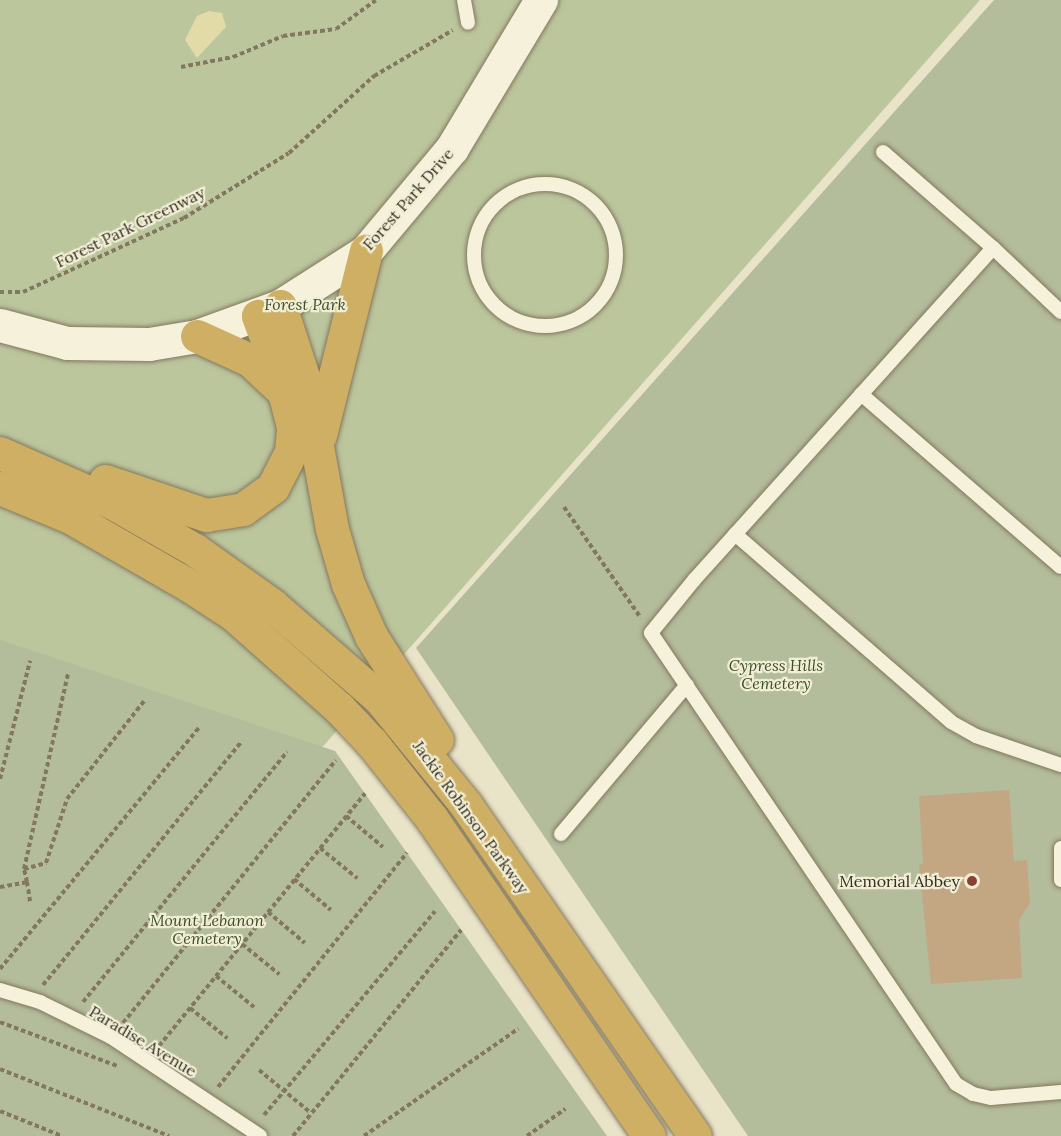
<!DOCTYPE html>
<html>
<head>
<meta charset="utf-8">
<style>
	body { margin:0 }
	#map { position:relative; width:1061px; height:1136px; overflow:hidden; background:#e9e4c8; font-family:Lora,serif }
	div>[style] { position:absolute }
	.green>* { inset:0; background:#bbc69d }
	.sand>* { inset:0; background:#e2dba8 }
	.cemetery>* { inset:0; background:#b3bc9b }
	.building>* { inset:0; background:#c3a782 }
	.path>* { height:4px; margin-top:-2px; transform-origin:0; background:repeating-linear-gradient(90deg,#83785f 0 4.5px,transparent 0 7.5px) }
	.roads { filter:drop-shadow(0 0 2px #83785f) drop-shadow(0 0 2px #83785f) }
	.lane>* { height:14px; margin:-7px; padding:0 7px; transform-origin:7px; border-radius:7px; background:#f5f1da }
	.lane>.ring { margin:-7px; padding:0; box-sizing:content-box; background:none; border:14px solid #f5f1da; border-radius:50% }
	.secondary>* { height:33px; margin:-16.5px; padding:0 16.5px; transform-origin:16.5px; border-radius:16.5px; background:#f5f1da }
	.highway>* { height:33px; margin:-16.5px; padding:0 16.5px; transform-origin:16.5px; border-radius:16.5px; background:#ceaf63 }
	.dots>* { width:16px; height:16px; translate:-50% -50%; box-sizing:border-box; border:3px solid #f1eed6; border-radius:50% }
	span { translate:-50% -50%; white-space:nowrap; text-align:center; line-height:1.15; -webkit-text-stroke:4.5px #f1eed6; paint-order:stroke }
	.street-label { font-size:16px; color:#352e21 }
	.park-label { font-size:16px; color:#404f2a; font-style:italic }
	.poi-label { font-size:16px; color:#352e21 }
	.right { translate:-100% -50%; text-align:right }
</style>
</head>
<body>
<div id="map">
	<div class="green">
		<i style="clip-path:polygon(0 0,980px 0,311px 760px,0 650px)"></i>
	</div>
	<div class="sand">
		<i style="clip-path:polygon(209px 11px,222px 13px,226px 27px,197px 58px,185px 40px,197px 16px)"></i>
	</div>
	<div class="cemetery">
		<i style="clip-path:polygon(994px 0,1061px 0,1061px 1136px,748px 1136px,416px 648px)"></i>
		<i style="clip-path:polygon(0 640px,335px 751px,607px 1136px,0 1136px)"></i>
	</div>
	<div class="building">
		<i style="clip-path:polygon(1009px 790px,1014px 861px,1027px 860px,1030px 903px,1019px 920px,1022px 978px,931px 984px,919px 865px,923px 864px,919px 796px)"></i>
	</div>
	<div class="path">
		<i style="left:181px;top:67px;width:53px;rotate:-10.9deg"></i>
		<i style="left:233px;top:57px;width:54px;rotate:-22.8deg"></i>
		<i style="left:283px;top:36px;width:53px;rotate:-7.5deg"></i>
		<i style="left:336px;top:29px;width:49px;rotate:-35.9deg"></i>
		<i style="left:0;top:292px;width:23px"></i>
		<i style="left:23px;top:292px;width:177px;rotate:-24.7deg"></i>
		<i style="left:184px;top:218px;width:123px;rotate:-31.8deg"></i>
		<i style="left:289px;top:153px;width:115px;rotate:-42.2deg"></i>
		<i style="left:374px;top:76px;width:91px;rotate:-30.2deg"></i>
		<i style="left:564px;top:507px;width:135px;rotate:55.3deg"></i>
		<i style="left:0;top:779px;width:122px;rotate:-75.7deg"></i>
		<i style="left:346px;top:816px;width:48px;rotate:40deg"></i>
		<i style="left:320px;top:848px;width:48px;rotate:39deg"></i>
		<i style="left:24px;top:869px;width:23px;rotate:-15deg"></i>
		<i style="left:46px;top:863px;width:67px;rotate:-71.8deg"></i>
		<i style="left:67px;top:799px;width:125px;rotate:-51.8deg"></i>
		<i style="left:294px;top:879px;width:48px;rotate:40deg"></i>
		<i style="left:27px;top:882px;width:20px;rotate:81deg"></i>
		<i style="left:0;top:887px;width:27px;rotate:-10deg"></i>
		<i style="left:27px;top:882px;width:13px;rotate:-103deg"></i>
		<i style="left:24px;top:869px;width:200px;rotate:-77.3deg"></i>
		<i style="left:268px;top:912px;width:48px;rotate:40deg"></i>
		<i style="left:242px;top:944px;width:48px;rotate:39deg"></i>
		<i style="left:0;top:969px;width:313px;rotate:-50.5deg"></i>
		<i style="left:216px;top:976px;width:49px;rotate:39.2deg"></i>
		<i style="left:43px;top:985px;width:313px;rotate:-50.8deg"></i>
		<i style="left:83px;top:1002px;width:323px;rotate:-50.8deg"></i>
		<i style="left:190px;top:1008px;width:48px;rotate:39deg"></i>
		<i style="left:0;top:1022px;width:125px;rotate:20.6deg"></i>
		<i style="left:123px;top:1023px;width:338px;rotate:-51deg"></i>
		<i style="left:159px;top:1046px;width:326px;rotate:-50.8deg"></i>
		<i style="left:0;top:1069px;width:182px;rotate:21.6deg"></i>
		<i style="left:259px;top:1070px;width:67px;rotate:39.6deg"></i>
		<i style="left:218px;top:1087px;width:301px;rotate:-51.1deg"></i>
		<i style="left:0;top:1111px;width:67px;rotate:22deg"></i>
		<i style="left:264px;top:1115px;width:266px;rotate:-50deg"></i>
		<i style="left:293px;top:1136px;width:266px;rotate:-50.8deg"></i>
		<i style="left:364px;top:1136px;width:188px;rotate:-34.8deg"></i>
		<i style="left:527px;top:1136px;width:47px;rotate:-35.4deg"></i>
	</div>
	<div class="roads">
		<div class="lane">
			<i style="left:464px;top:0;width:23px;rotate:80deg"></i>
			<i style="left:883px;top:152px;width:146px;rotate:41.1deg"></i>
			<i class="ring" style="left:474px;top:184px;width:128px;height:128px"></i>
			<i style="left:1061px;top:312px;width:93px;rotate:-136.7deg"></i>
			<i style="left:993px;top:248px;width:447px;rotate:132deg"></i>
			<i style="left:694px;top:580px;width:68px;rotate:129.1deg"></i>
			<i style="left:651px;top:633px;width:544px;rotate:55.93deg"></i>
			<i style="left:956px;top:1084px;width:20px;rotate:30deg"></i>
			<i style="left:973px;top:1094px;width:18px;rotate:13deg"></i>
			<i style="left:991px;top:1098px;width:70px;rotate:-4.9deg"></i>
			<i style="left:861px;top:394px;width:264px;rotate:40.9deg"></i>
			<i style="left:735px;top:534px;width:286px;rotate:41deg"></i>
			<i style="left:951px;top:722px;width:29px;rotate:29deg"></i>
			<i style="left:976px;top:736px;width:90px;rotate:18.8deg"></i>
			<i style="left:561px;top:834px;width:195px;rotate:-49.8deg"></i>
			<i style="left:1061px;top:848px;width:32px;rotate:90deg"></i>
			<i style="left:0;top:990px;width:42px;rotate:16.7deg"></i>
			<i style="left:40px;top:1002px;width:79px;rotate:26.2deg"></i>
			<i style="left:111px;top:1037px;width:179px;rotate:33.6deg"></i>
		</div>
		<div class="secondary">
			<i style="left:0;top:325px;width:69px;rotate:15deg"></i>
			<i style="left:67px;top:343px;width:82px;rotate:0.7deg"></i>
			<i style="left:149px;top:344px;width:49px;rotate:-9.5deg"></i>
			<i style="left:197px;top:336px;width:88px;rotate:-19.9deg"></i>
			<i style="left:280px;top:306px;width:102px;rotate:-32.6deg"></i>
			<i style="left:366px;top:251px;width:134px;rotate:-50.1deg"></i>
			<i style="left:452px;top:148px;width:173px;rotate:-59deg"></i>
		</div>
		<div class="highway">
			<i style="left:280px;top:306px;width:84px;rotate:72deg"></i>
			<i style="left:306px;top:386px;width:145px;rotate:79.7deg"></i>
			<i style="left:332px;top:529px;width:57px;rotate:73.8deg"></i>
			<i style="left:348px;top:584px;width:57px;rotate:66.1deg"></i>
			<i style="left:371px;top:636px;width:123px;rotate:57.6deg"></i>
			<i style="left:197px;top:336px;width:58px;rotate:24.4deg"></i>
			<i style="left:250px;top:360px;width:47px;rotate:43.3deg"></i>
			<i style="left:320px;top:435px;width:190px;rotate:-76deg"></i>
			<i style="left:0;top:453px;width:124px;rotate:23.9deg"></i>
			<i style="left:113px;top:503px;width:95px;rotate:29.8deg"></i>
			<i style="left:195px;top:550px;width:95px;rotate:35.5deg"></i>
			<i style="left:272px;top:605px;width:143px;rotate:41deg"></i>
			<i style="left:380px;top:699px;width:136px;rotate:50.9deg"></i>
			<i style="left:466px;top:805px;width:402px;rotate:55.3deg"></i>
			<i style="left:105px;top:481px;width:107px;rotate:18.6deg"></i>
			<i style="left:206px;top:515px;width:37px;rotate:-9deg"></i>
			<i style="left:243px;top:509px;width:37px;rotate:-36deg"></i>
			<i style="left:273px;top:487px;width:39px;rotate:-63deg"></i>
			<i style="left:291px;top:452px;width:25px;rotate:-85deg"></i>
			<i style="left:293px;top:427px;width:57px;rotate:-104.3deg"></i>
			<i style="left:279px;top:372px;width:60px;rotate:-110.6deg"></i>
			<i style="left:0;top:488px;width:76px;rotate:22.5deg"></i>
			<i style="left:70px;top:517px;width:138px;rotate:29.9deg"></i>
			<i style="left:190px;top:586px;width:51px;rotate:33.1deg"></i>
			<i style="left:233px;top:614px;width:142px;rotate:41.6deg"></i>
			<i style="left:339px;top:708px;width:48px;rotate:46.7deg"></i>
			<i style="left:372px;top:743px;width:97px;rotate:51.7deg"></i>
			<i style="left:432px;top:819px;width:384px;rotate:55.6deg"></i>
		</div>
	</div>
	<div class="dots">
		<i style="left:972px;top:881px;background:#8b4236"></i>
	</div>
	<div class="street-label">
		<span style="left:408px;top:199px;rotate:-49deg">Forest Park Drive</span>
		<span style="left:130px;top:227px;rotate:-26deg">Forest Park Greenway</span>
		<span style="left:471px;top:817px;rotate:54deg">Jackie Robinson Parkway</span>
		<span style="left:143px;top:1041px;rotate:31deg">Paradise Avenue</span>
	</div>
	<div class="park-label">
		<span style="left:305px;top:304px">Forest Park</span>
		<span style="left:776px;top:674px">Cypress Hills<br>Cemetery</span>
		<span style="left:207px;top:929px">Mount Lebanon<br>Cemetery</span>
	</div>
	<div class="poi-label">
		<span class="right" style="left:960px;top:881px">Memorial Abbey</span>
	</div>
</div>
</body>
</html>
